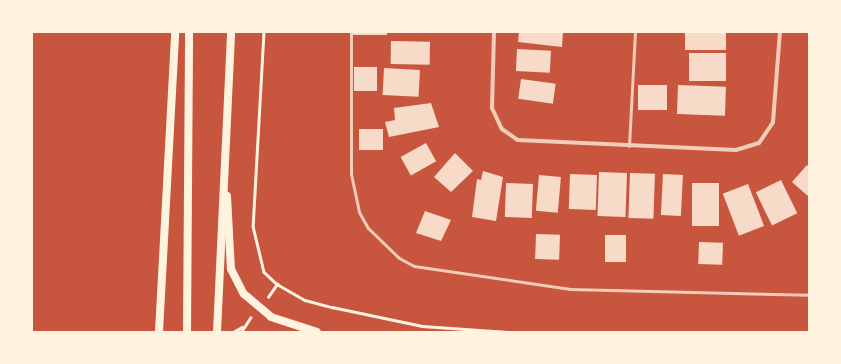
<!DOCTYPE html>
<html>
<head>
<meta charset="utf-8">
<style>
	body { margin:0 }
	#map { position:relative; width:841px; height:364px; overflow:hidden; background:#c8553d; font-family:Inter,sans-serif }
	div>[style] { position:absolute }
	.building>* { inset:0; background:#f7dbc8; transform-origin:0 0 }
	.path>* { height:2.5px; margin:-1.25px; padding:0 1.25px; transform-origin:1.25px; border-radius:1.25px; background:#fff3e0 }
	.service>* { height:3px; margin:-1.5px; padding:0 1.5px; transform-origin:1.5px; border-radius:1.5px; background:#f1ccb7 }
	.minor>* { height:4px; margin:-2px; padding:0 2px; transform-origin:2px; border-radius:2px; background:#f1ccb7 }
	.secondary>* { height:8px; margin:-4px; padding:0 4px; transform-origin:4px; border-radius:4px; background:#fff3e0 }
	span { translate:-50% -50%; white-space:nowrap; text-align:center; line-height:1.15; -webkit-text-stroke:3px #fff3e0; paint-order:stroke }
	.frame { position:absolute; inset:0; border:33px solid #fff3e0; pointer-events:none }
</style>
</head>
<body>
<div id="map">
	<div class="building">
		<i style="left:353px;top:32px;width:34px;height:3px"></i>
		<i style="clip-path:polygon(519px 32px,563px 32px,562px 47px,518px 42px)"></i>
		<i style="left:685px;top:32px;width:41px;height:18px"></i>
		<i style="left:391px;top:41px;width:39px;height:23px;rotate:1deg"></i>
		<i style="left:517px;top:49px;width:34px;height:22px;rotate:3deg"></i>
		<i style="left:689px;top:53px;width:37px;height:28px"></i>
		<i style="left:377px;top:67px;width:24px;height:23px;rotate:90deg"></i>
		<i style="left:384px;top:68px;width:36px;height:27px;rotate:3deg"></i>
		<i style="left:521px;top:79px;width:35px;height:20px;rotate:8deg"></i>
		<i style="left:638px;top:85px;width:29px;height:25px"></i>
		<i style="left:678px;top:85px;width:48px;height:29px;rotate:2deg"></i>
		<i style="clip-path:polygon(431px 103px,439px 127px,389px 137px,385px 122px,395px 120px,394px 108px)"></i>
		<i style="left:359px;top:129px;width:24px;height:21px"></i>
		<i style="left:426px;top:143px;width:21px;height:29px;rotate:61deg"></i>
		<i style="clip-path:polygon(455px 153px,473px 171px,451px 192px,434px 177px)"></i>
		<i style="clip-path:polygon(807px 165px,809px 167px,809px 197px,792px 182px)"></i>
		<i style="clip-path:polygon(483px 171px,503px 177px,496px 221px,472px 217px,477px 179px,481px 180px)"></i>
		<i style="left:599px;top:172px;width:28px;height:44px;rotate:2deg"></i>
		<i style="left:630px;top:173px;width:25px;height:45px;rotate:2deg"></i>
		<i style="left:570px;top:174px;width:27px;height:35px;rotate:2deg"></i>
		<i style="left:663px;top:174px;width:20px;height:41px;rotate:3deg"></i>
		<i style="left:539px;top:175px;width:22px;height:36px;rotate:5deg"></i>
		<i style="left:781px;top:180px;width:37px;height:28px;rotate:64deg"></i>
		<i style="left:506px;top:183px;width:27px;height:34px;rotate:2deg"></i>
		<i style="left:692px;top:183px;width:27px;height:43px"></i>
		<i style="left:748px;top:184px;width:45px;height:27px;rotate:69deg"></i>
		<i style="clip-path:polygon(425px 211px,451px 220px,441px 241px,416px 233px)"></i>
		<i style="left:536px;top:234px;width:24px;height:25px;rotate:2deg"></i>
		<i style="left:605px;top:235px;width:21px;height:27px"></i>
		<i style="left:699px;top:242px;width:24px;height:22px;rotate:2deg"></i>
	</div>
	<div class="path">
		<i style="left:264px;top:32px;width:194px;rotate:93.2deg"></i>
		<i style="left:253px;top:226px;width:47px;rotate:76.6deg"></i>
		<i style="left:264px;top:272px;width:18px;rotate:43deg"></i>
		<i style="left:277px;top:284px;width:32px;rotate:30deg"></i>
		<i style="left:305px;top:300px;width:28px;rotate:15deg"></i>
		<i style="left:332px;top:307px;width:92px;rotate:11.9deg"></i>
		<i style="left:422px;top:326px;width:86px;rotate:4deg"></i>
		<i style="left:268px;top:297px;width:16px;rotate:-55deg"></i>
		<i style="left:233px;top:332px;width:10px;rotate:-29deg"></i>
		<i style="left:241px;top:332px;width:17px;rotate:-57deg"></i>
	</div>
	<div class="service">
		<i style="left:351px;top:32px;width:142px;rotate:90deg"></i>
		<i style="left:351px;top:174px;width:39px;rotate:78deg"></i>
		<i style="left:359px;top:212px;width:18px;rotate:61deg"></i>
		<i style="left:368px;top:228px;width:43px;rotate:44.1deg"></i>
		<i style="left:399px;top:258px;width:17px;rotate:28deg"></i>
		<i style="left:414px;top:266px;width:158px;rotate:8.4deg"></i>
		<i style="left:570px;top:289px;width:239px;rotate:1.4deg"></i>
		<i style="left:629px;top:146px;width:114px;rotate:-87deg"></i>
	</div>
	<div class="minor">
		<i style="left:494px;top:32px;width:76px;rotate:91.5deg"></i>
		<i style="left:492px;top:108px;width:23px;rotate:65deg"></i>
		<i style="left:502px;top:129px;width:19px;rotate:35deg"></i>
		<i style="left:518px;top:140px;width:218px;rotate:2.6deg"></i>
		<i style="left:736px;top:150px;width:24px;rotate:-17deg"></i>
		<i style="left:759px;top:143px;width:25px;rotate:-56deg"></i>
		<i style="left:773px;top:122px;width:90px;rotate:-85.6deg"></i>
	</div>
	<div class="secondary">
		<i style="left:227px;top:196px;width:73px;rotate:86.9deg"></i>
		<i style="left:231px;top:269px;width:28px;rotate:63deg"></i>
		<i style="left:244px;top:294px;width:35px;rotate:40deg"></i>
		<i style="left:271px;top:317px;width:48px;rotate:18.1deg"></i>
		<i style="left:159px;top:332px;width:300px;rotate:-86.9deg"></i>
		<i style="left:187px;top:332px;width:300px;rotate:-89.6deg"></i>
		<i style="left:217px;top:332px;width:300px;rotate:-87.3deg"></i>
	</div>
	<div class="frame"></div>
</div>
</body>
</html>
